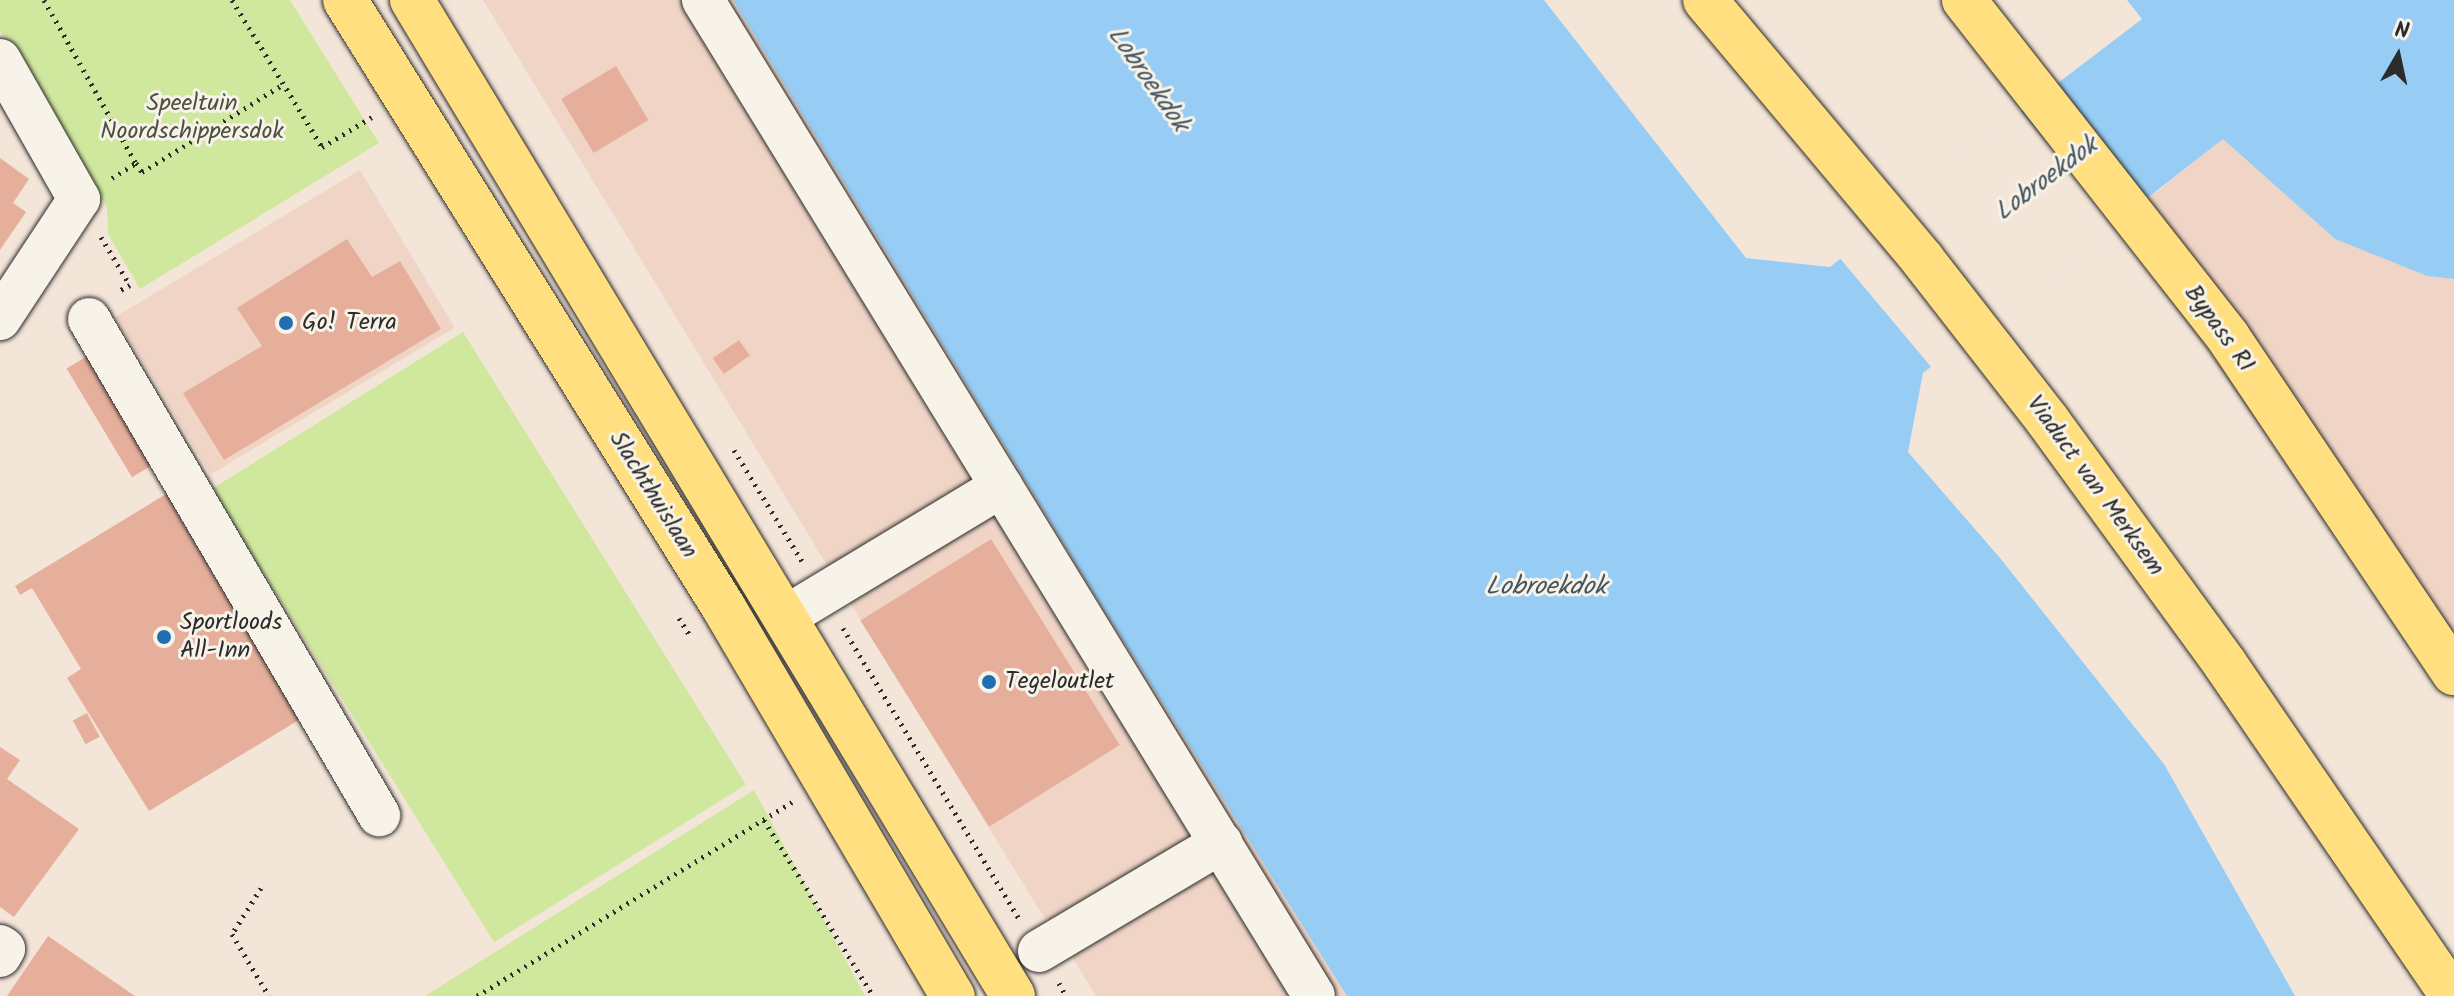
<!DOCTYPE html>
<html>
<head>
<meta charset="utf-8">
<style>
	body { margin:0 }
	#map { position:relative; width:2454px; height:996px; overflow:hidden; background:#f4e5d9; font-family:Kalam,sans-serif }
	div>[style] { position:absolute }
	.built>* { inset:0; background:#f0d5c6; transform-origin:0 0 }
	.green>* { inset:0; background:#d0e89e; transform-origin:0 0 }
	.water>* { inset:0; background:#97cdf5 }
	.pier>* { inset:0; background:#f4e5d9; transform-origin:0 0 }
	.building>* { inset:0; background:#e6af9b; transform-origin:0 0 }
	.path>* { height:5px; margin-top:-2.5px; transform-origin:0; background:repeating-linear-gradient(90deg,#2b2b2b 0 2px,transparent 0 8px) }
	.roads { filter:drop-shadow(0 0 2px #2b2b2b) drop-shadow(0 0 2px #2b2b2b) }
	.minor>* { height:42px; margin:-21px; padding:0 21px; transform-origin:21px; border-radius:21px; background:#f7f3e8 }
	.major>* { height:44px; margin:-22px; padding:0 22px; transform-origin:22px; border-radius:22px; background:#ffdf80 }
	.highway>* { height:44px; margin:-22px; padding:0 22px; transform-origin:22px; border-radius:22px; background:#ffdf80 }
	.dots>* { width:22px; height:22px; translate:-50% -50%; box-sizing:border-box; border:4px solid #f7f3e8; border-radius:50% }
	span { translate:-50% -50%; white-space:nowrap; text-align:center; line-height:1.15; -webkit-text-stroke:6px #f7f3e8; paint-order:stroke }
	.park-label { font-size:24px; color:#4c5142 }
	.poi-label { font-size:24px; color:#2b2b2b }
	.left { translate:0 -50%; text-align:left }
	.street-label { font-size:24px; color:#2b2b2b }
	.water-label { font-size:26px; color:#46545e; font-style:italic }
	.north { position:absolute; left:2358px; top:16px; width:80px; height:80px; -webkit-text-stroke:6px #f7f3e8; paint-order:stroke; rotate:9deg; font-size:22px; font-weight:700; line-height:32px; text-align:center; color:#2b2b2b }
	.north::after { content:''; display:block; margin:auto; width:28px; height:36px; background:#2b2b2b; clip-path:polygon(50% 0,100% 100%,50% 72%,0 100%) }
</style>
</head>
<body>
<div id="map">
	<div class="built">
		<i style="clip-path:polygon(483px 0,733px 0,1106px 613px,1347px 996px,1096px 996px,1048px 917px,1045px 919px,839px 585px)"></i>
		<i style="clip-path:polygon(2223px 139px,2335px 239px,2427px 276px,2454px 279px,2454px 699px,2116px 224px)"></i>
		<i style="left:360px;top:170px;width:184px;height:285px;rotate:59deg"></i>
	</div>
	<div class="green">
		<i style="clip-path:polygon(0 0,290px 0,379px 143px,140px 289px,108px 234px,107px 207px,0 31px)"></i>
		<i style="left:463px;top:332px;width:534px;height:297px;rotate:58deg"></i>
		<i style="clip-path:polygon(754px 790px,865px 996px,425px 996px)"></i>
	</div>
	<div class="water">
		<i style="clip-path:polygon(733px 0,1544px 0,1746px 258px,1830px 267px,2021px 111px,2142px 19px,2127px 0,2454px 0,2454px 279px,2427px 276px,2335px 239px,2223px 139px,1923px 373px,1908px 452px,2000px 558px,2164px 764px,2295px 996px,1347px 996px,1106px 613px)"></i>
	</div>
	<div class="pier">
		<i style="left:2018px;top:108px;width:156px;height:233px;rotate:50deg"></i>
	</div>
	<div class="building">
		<i style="left:616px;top:66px;width:63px;height:64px;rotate:59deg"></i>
		<i style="clip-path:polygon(0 158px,29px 179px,13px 203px,26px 212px,0 250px)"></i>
		<i style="clip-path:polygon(347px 239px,372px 277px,400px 261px,441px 329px,224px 460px,183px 393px,262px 346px,237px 308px)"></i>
		<i style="left:739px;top:340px;width:19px;height:32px;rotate:55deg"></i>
		<i style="left:94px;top:352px;width:127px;height:32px;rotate:59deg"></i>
		<i style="clip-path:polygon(176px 488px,312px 712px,149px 811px,67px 678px,81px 669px,32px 588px,20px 595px,15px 586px)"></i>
		<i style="left:991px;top:539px;width:243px;height:154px;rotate:58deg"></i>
		<i style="left:87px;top:713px;width:27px;height:16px;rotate:62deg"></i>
		<i style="clip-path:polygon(0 747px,20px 760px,7px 779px,79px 829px,14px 917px,0 907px)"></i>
		<i style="clip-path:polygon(48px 936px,135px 996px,7px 996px)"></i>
	</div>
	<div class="path">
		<i style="left:44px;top:0;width:187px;rotate:60.6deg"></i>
		<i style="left:232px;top:0;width:172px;rotate:58.5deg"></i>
		<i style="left:322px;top:147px;width:58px;rotate:-31deg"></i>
		<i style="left:112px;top:178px;width:28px;rotate:-32deg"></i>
		<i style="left:136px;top:163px;width:11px;rotate:56deg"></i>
		<i style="left:142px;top:172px;width:167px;rotate:-31.8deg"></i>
		<i style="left:101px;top:237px;width:56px;rotate:58.9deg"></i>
		<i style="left:130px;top:285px;width:15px;rotate:152deg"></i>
		<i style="left:734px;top:450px;width:130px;rotate:58.5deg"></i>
		<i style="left:679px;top:618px;width:22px;rotate:58deg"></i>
		<i style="left:843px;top:628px;width:341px;rotate:58.8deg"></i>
		<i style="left:764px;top:820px;width:207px;rotate:58.2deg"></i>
		<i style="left:261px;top:888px;width:54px;rotate:122.2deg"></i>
		<i style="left:232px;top:934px;width:72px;rotate:59.2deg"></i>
		<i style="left:1059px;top:983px;width:15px;rotate:62deg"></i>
		<i style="left:477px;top:996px;width:370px;rotate:-31.6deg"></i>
	</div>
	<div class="roads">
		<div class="minor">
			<i style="left:703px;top:0;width:1168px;rotate:58.47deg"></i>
			<i style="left:0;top:60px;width:160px;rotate:60.4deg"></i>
			<i style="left:79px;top:199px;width:144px;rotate:123.4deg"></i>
			<i style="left:89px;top:319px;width:575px;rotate:59.69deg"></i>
			<i style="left:785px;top:617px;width:253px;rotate:-31.1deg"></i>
			<i style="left:0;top:946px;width:5px;rotate:37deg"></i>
			<i style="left:4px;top:949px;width:8px;rotate:120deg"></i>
			<i style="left:1039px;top:951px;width:212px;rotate:-30.7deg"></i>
		</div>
		<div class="major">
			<i style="left:345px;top:0;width:716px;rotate:58.06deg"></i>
			<i style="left:724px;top:608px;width:451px;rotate:59.5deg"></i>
			<i style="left:412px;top:0;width:1163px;rotate:58.89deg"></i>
		</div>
		<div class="highway">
			<i style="left:1705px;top:0;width:338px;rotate:50deg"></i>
			<i style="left:1922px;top:259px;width:205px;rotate:52.1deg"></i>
			<i style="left:2048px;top:421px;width:301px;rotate:53.9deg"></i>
			<i style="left:2225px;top:664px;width:402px;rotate:55.6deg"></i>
			<i style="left:1964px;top:0;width:428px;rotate:51.9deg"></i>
			<i style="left:2228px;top:337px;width:405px;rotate:56.1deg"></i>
		</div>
	</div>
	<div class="dots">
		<i style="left:286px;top:323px;background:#1f6fb2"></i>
		<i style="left:164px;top:637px;background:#1f6fb2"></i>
		<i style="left:989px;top:682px;background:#1f6fb2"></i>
	</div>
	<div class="park-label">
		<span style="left:192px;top:118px">Speeltuin<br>Noordschippersdok</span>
	</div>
	<div class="poi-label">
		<span class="left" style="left:302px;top:323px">Go! Terra</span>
		<span class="left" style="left:180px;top:637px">Sportloods<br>All-Inn</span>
		<span class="left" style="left:1005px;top:682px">Tegeloutlet</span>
	</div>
	<div class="street-label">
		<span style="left:2219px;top:329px;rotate:54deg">Bypass R1</span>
		<span style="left:2095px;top:486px;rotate:54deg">Viaduct van Merksem</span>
		<span style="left:653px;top:495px;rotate:58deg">Slachthuislaan</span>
	</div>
	<div class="water-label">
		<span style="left:1147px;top:80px;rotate:55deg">Lobroekdok</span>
		<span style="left:2047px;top:180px;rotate:-37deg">Lobroekdok</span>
		<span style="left:1546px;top:588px">Lobroekdok</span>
	</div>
	<div class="north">N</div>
</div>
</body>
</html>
